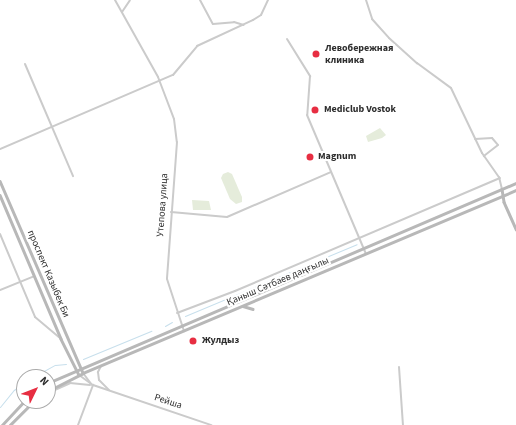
<!DOCTYPE html>
<html>
<head>
<meta charset="utf-8">
<style>
	body { margin:0 }
	#map { position:relative; width:516px; height:425px; overflow:hidden; background:#fff; font-family:"Source Sans 3",sans-serif }
	div>[style] { position:absolute }
	.green>* { inset:0; background:#e5ecdb }
	.stream>* { height:1px; margin:-0.5px; padding:0 0.5px; transform-origin:0.5px; border-radius:0.5px; background:#c7dfec }
	.street>* { height:2px; margin:-1px; padding:0 1px; transform-origin:1px; border-radius:1px; background:#cbcbcb }
	.secondary>* { height:2.5px; margin:-1.25px; padding:0 1.25px; transform-origin:1.25px; border-radius:1.25px; background:#b8b8b8 }
	.dots>* { width:11px; height:11px; translate:-50% -50%; box-sizing:border-box; border:2px solid #fff; border-radius:50% }
	span { translate:-50% -50%; white-space:nowrap; text-align:center; line-height:1.15; -webkit-text-stroke:4px #fff; paint-order:stroke }
	.poi-label { font-size:10px; color:#2e2e2e; font-weight:700 }
	.left { translate:0 -50%; text-align:left }
	.street-label { font-size:10px; color:#2e2e2e }
	.north { position:absolute; left:16px; top:369px; width:40px; height:40px; box-sizing:border-box; background:#fff; border:1px solid #ababab; border-radius:50%; rotate:47deg; font-size:11px; font-weight:700; line-height:16px; text-align:center; color:#2e2e2e }
	.north::after { content:''; display:block; margin:auto; width:14px; height:18px; background:#e72e42; clip-path:polygon(50% 0,100% 100%,50% 72%,0 100%) }
</style>
</head>
<body>
<div id="map">
	<div class="green">
		<i style="clip-path:polygon(380px 128px,386px 135px,382px 138px,368px 142px,366px 136px)"></i>
		<i style="clip-path:polygon(228px 172px,232px 174px,242px 197px,242px 202px,236px 204px,230px 199px,221px 178px,223px 174px)"></i>
		<i style="clip-path:polygon(192px 200px,209px 201px,211px 210px,193px 210px)"></i>
	</div>
	<div class="stream">
		<i style="left:185px;top:316px;width:186px;rotate:-22.7deg"></i>
		<i style="left:165px;top:326px;width:8px;rotate:-30deg"></i>
		<i style="left:83px;top:359px;width:74px;rotate:-22.4deg"></i>
		<i style="left:33px;top:377px;width:25px;rotate:-29deg"></i>
		<i style="left:55px;top:365px;width:11px;rotate:-5deg"></i>
		<i style="left:0;top:407px;width:22px;rotate:-51deg"></i>
		<i style="left:14px;top:390px;width:13px;rotate:-39deg"></i>
	</div>
	<div class="street">
		<i style="left:115px;top:0;width:88px;rotate:60.8deg"></i>
		<i style="left:158px;top:77px;width:45px;rotate:69.1deg"></i>
		<i style="left:174px;top:119px;width:23px;rotate:83deg"></i>
		<i style="left:177px;top:142px;width:137px;rotate:94.2deg"></i>
		<i style="left:167px;top:279px;width:55px;rotate:71.9deg"></i>
		<i style="left:200px;top:0;width:27px;rotate:62deg"></i>
		<i style="left:213px;top:24px;width:21px;rotate:-5deg"></i>
		<i style="left:234px;top:22px;width:10px;rotate:17deg"></i>
		<i style="left:366px;top:0;width:20px;rotate:72deg"></i>
		<i style="left:372px;top:19px;width:25px;rotate:48deg"></i>
		<i style="left:389px;top:38px;width:38px;rotate:42deg"></i>
		<i style="left:417px;top:63px;width:42px;rotate:36.3deg"></i>
		<i style="left:451px;top:88px;width:72px;rotate:64.5deg"></i>
		<i style="left:482px;top:153px;width:29px;rotate:55deg"></i>
		<i style="left:499px;top:177px;width:12px;rotate:76deg"></i>
		<i style="left:122px;top:12px;width:14px;rotate:-56deg"></i>
		<i style="left:287px;top:39px;width:44px;rotate:58.1deg"></i>
		<i style="left:310px;top:76px;width:39px;rotate:94deg"></i>
		<i style="left:307px;top:115px;width:151px;rotate:67deg"></i>
		<i style="left:25px;top:64px;width:122px;rotate:66.8deg"></i>
		<i style="left:475px;top:139px;width:17px;rotate:-3deg"></i>
		<i style="left:492px;top:138px;width:9px;rotate:49deg"></i>
		<i style="left:498px;top:145px;width:18px;rotate:142deg"></i>
		<i style="left:0;top:149px;width:188px;rotate:-23.2deg"></i>
		<i style="left:173px;top:75px;width:38px;rotate:-50deg"></i>
		<i style="left:197px;top:46px;width:62px;rotate:-24.9deg"></i>
		<i style="left:253px;top:20px;width:9px;rotate:-32deg"></i>
		<i style="left:261px;top:15px;width:17px;rotate:-65deg"></i>
		<i style="left:171px;top:212px;width:56px;rotate:5.1deg"></i>
		<i style="left:227px;top:217px;width:113px;rotate:-23.4deg"></i>
		<i style="left:0;top:234px;width:90px;rotate:67.1deg"></i>
		<i style="left:35px;top:317px;width:33px;rotate:40deg"></i>
		<i style="left:0;top:290px;width:37px;rotate:-22deg"></i>
		<i style="left:177px;top:313px;width:62px;rotate:-20.8deg"></i>
		<i style="left:235px;top:291px;width:288px;rotate:-23.1deg"></i>
		<i style="left:101px;top:366px;width:7px;rotate:117deg"></i>
		<i style="left:98px;top:372px;width:8px;rotate:83deg"></i>
		<i style="left:99px;top:380px;width:14px;rotate:45deg"></i>
		<i style="left:399px;top:367px;width:58px;rotate:86.1deg"></i>
		<i style="left:83px;top:373px;width:15px;rotate:53deg"></i>
		<i style="left:79px;top:375px;width:17px;rotate:36deg"></i>
		<i style="left:93px;top:385px;width:125px;rotate:18.7deg"></i>
		<i style="left:48px;top:393px;width:24px;rotate:-24deg"></i>
		<i style="left:70px;top:383px;width:20px;rotate:6deg"></i>
		<i style="left:78px;top:425px;width:43px;rotate:-69.4deg"></i>
	</div>
	<div class="secondary">
		<i style="left:0;top:181px;width:209px;rotate:66.6deg"></i>
		<i style="left:502px;top:189px;width:13px;rotate:81deg"></i>
		<i style="left:504px;top:202px;width:30px;rotate:66deg"></i>
		<i style="left:0;top:195px;width:156px;rotate:67deg"></i>
		<i style="left:61px;top:339px;width:40px;rotate:63.4deg"></i>
		<i style="left:243px;top:306px;width:10px;rotate:17deg"></i>
		<i style="left:48px;top:383px;width:509px;rotate:-23.14deg"></i>
		<i style="left:48px;top:391px;width:39px;rotate:-27deg"></i>
		<i style="left:83px;top:373px;width:470px;rotate:-22.9deg"></i>
		<i style="left:2px;top:425px;width:33px;rotate:-47deg"></i>
		<i style="left:10px;top:425px;width:34px;rotate:-45deg"></i>
	</div>
	<div class="dots">
		<i style="left:316px;top:54px;background:#e72e42"></i>
		<i style="left:315px;top:110px;background:#e72e42"></i>
		<i style="left:310px;top:157px;background:#e72e42"></i>
		<i style="left:193px;top:341px;background:#e72e42"></i>
	</div>
	<div class="poi-label">
		<span class="left" style="left:325px;top:54px">Левобережная<br>клиника</span>
		<span class="left" style="left:324px;top:110px">Mediclub Vostok</span>
		<span class="left" style="left:318px;top:157px">Magnum</span>
		<span class="left" style="left:202px;top:341px">Жулдыз</span>
	</div>
	<div class="street-label">
		<span style="left:163px;top:205px;rotate:-86deg">Утепова улица</span>
		<span style="left:48px;top:274px;rotate:67deg">проспект Казыбек Би</span>
		<span style="left:278px;top:282px;rotate:-23deg">Қаныш Сәтбаев даңғылы</span>
		<span style="left:168px;top:402px;rotate:18deg">Рейша</span>
	</div>
	<div class="north">N</div>
</div>
</body>
</html>
